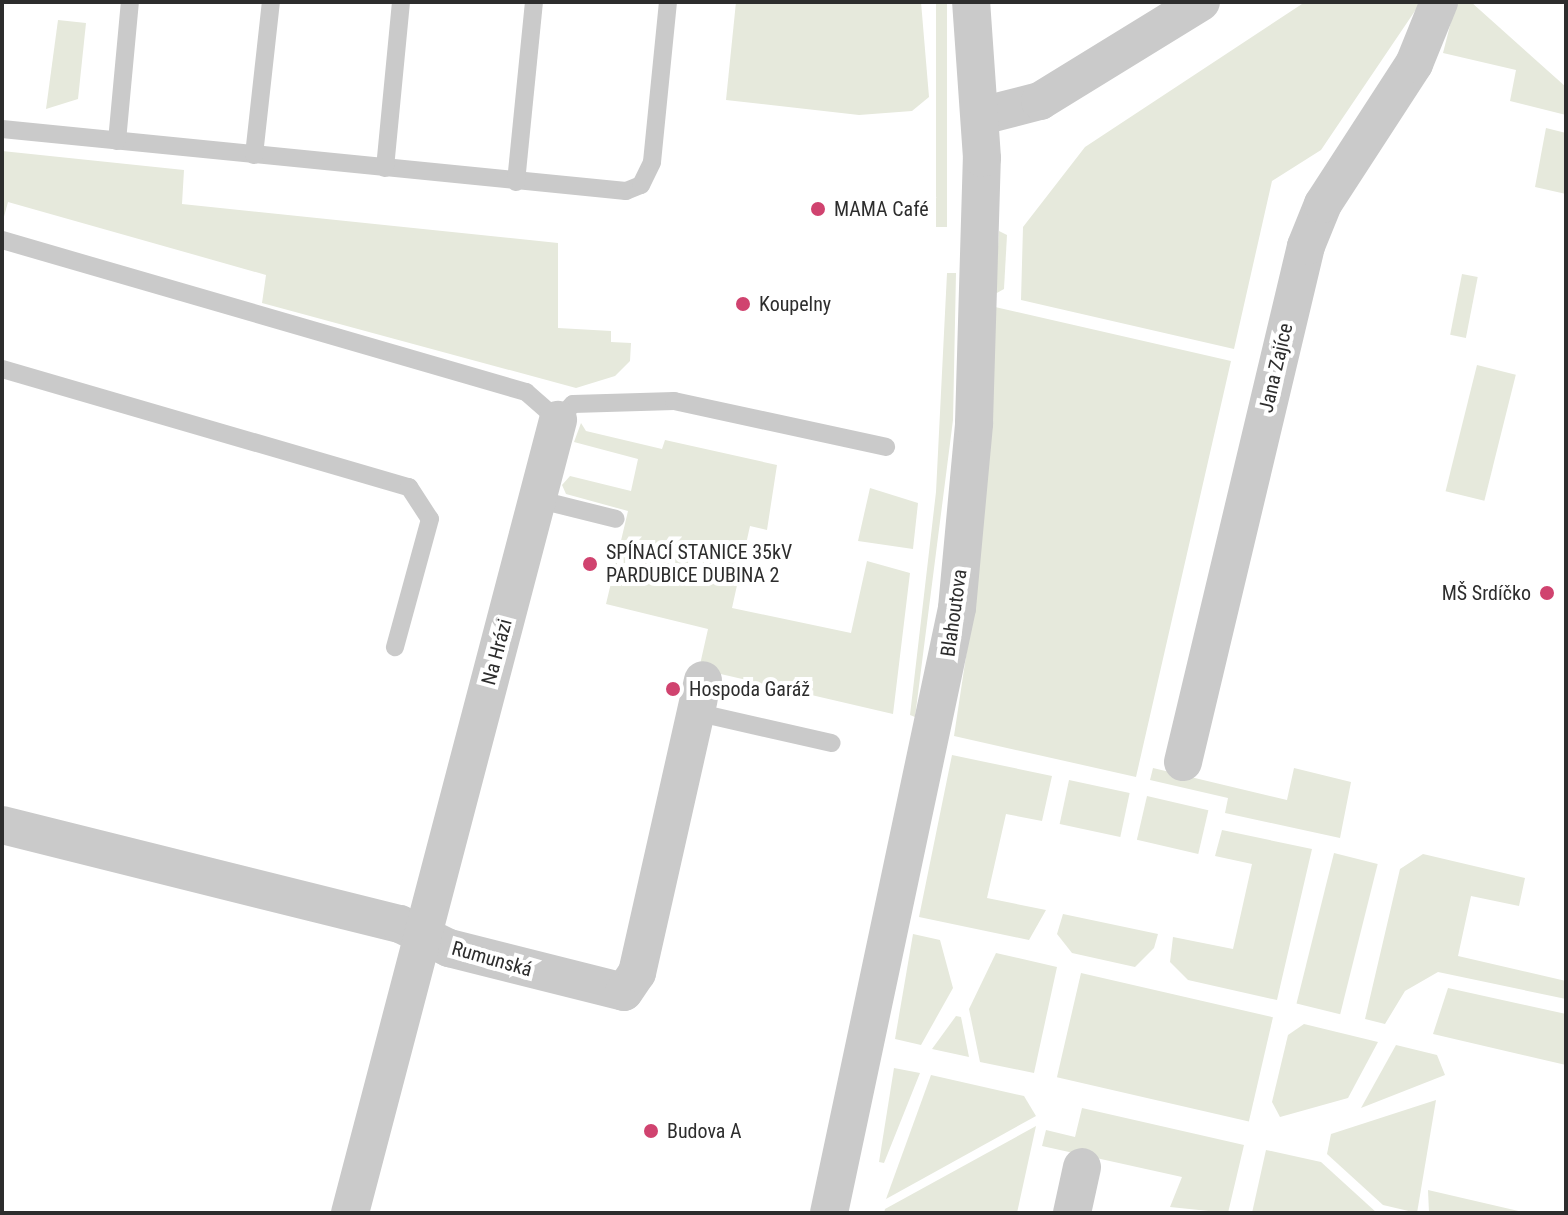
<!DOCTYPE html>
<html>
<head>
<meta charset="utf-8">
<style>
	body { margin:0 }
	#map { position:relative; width:1568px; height:1215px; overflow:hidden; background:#fff; font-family:"Roboto Condensed",sans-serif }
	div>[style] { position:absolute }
	.green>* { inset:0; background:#e6e9dc; transform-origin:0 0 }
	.lane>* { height:18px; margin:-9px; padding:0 9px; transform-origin:9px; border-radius:9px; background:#cacaca }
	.street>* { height:38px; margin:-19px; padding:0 19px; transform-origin:19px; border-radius:19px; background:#cacaca }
	.dots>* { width:22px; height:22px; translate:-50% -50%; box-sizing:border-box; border:4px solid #fff; border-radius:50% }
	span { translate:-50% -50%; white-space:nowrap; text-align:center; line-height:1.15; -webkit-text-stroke:8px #fff; paint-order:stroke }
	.poi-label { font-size:20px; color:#2d2d2d }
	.left { translate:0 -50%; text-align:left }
	.right { translate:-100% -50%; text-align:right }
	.street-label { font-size:20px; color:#2d2d2d }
	.frame { position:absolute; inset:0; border:4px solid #2d2d2d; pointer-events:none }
</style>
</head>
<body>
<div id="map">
	<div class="green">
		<i style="clip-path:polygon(736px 2px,921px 2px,929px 97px,912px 111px,859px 115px,726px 100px)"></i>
		<i style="left:936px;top:2px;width:11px;height:225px"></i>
		<i style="clip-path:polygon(1305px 2px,1421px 2px,1321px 150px,1272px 181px,1234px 349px,1021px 300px,1023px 227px,1085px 147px)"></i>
		<i style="clip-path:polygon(1456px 2px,1471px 2px,1566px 87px,1566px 115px,1510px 101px,1516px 70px,1443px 53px)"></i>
		<i style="clip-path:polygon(58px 20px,86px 23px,78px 99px,46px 109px)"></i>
		<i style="clip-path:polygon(1546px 128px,1566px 133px,1566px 194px,1535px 187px)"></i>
		<i style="clip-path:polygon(2px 151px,184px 170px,182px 204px,558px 243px,558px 328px,611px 331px,611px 342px,631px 343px,630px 361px,615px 376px,576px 388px,262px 303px,266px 275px,8px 202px,2px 224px)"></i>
		<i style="clip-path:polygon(999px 231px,1007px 235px,1004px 289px,995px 294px)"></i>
		<i style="clip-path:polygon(947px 273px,956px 273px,953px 420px,915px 717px,910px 715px,936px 492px)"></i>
		<i style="left:1462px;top:274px;width:16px;height:62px;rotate:11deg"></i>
		<i style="clip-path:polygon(995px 307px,1231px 361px,1136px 777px,954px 736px,974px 603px)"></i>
		<i style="left:1477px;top:365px;width:40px;height:130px;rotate:14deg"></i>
		<i style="clip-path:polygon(581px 423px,586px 431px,662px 449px,665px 440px,777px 465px,767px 530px,750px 526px,732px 608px,851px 633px,867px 561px,910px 573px,893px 714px,699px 669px,708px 629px,606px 604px,628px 511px,566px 494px,562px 485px,570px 476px,631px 491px,638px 459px,574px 442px)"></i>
		<i style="clip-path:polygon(870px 488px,918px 503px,913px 549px,858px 541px)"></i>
		<i style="clip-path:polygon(952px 755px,1052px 776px,1042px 821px,1006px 814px,987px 898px,1046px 910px,1029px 940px,919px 917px)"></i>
		<i style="clip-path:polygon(1153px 768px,1287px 800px,1294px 768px,1351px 782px,1340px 838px,1225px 813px,1228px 798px,1150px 780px)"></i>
		<i style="left:1069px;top:780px;width:62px;height:45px;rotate:12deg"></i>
		<i style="left:1147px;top:796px;width:63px;height:45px;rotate:13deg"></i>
		<i style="clip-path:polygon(1222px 830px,1312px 849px,1277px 1000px,1188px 980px,1170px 962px,1173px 937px,1233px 949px,1252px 864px,1215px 856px)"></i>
		<i style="left:1334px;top:853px;width:45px;height:155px;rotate:14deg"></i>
		<i style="clip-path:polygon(1423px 854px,1525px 878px,1519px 906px,1471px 896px,1458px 956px,1566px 981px,1566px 999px,1438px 972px,1405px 991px,1385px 1024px,1365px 1019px,1400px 869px)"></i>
		<i style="clip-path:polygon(1063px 914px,1158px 934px,1154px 948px,1135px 967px,1072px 953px,1057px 934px)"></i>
		<i style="clip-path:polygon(913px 934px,940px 940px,953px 988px,921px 1045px,895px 1039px)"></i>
		<i style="clip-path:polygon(996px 953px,1057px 967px,1034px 1073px,980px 1062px,969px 1009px)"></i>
		<i style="left:1081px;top:973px;width:197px;height:107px;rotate:13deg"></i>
		<i style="clip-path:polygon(1448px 988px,1566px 1014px,1566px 1065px,1433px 1034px)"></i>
		<i style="clip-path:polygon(956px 1016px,961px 1017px,969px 1057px,932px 1049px)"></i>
		<i style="clip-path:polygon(1304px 1024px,1378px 1042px,1348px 1098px,1280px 1117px,1272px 1102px,1288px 1035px)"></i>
		<i style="clip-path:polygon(1396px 1045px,1437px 1055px,1445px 1075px,1361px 1108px)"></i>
		<i style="clip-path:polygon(894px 1068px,920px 1073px,884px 1163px,879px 1162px)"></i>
		<i style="clip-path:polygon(931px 1075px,1024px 1096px,1036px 1116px,886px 1199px)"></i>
		<i style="clip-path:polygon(1436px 1100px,1417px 1213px,1383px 1205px,1327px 1154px,1331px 1134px)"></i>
		<i style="clip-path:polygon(1082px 1108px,1244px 1145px,1228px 1213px,1170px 1207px,1182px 1177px,1042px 1146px,1046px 1130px,1075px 1137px)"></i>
		<i style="clip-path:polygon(1036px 1126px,1017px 1213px,884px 1213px,885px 1209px)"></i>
		<i style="clip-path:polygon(1266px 1150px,1321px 1162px,1377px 1213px,1252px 1213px)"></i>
		<i style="clip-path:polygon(1428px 1190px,1527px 1213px,1429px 1213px)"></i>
	</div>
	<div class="lane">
		<i style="left:2px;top:129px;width:627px;rotate:5.67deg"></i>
		<i style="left:626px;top:191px;width:16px;rotate:-22deg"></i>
		<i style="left:641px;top:185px;width:25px;rotate:-64deg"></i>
		<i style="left:652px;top:162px;width:161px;rotate:-84.3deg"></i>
		<i style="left:117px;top:141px;width:140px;rotate:-84.7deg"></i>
		<i style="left:254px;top:155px;width:154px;rotate:-83.7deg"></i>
		<i style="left:385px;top:168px;width:167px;rotate:-84.5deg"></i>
		<i style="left:516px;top:182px;width:181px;rotate:-84.3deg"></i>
		<i style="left:2px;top:240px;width:546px;rotate:16.18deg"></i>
		<i style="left:526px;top:392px;width:43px;rotate:41.2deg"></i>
		<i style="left:558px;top:420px;width:22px;rotate:-47deg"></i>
		<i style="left:573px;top:404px;width:101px;rotate:-1.7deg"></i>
		<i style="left:674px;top:401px;width:217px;rotate:12.2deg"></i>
		<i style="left:2px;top:369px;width:424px;rotate:16.2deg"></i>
		<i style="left:409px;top:487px;width:38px;rotate:57deg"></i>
		<i style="left:430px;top:519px;width:133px;rotate:105.3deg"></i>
		<i style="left:536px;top:499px;width:82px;rotate:14deg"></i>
		<i style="left:695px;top:712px;width:140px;rotate:12.8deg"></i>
	</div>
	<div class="street">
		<i style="left:981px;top:116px;width:61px;rotate:-14.3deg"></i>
		<i style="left:1040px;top:101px;width:189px;rotate:-31.6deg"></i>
		<i style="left:1183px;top:762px;width:530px;rotate:-76.59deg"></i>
		<i style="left:1306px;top:246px;width:45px;rotate:-68deg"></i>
		<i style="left:1323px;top:204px;width:167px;rotate:-57deg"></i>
		<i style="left:1414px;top:64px;width:67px;rotate:-68deg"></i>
		<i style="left:2px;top:825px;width:410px;rotate:14deg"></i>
		<i style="left:400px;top:924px;width:55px;rotate:26.1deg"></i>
		<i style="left:449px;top:948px;width:180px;rotate:14.1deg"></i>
		<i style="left:624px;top:992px;width:23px;rotate:-56deg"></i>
		<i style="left:637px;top:973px;width:300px;rotate:-77.3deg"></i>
		<i style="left:350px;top:1213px;width:820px;rotate:-75.3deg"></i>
		<i style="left:829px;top:1213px;width:618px;rotate:-78.05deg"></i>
		<i style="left:957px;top:608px;width:186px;rotate:-84.7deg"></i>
		<i style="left:974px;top:423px;width:265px;rotate:-88.3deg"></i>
		<i style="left:982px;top:158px;width:156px;rotate:-94deg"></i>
		<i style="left:1072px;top:1213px;width:47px;rotate:-77.7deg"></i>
	</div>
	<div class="dots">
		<i style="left:818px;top:209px;background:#d0436f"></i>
		<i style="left:743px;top:304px;background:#d0436f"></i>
		<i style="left:590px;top:564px;background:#d0436f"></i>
		<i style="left:1547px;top:593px;background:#d0436f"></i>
		<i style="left:673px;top:689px;background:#d0436f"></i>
		<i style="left:651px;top:1131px;background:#d0436f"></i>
	</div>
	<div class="poi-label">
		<span class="left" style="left:834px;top:209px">MAMA Café</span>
		<span class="left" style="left:759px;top:304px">Koupelny</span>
		<span class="left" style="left:606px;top:564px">SPÍNACÍ STANICE 35kV<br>PARDUBICE DUBINA 2</span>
		<span class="right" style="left:1531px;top:593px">MŠ Srdíčko</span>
		<span class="left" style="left:689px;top:689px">Hospoda Garáž</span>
		<span class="left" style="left:667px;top:1131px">Budova A</span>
	</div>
	<div class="street-label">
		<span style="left:1276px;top:368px;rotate:-77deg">Jana Zajíce</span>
		<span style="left:954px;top:613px;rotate:-82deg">Blahoutova</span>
		<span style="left:497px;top:652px;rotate:-75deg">Na Hrázi</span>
		<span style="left:492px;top:959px;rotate:16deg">Rumunská</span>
	</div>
	<div class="frame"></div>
</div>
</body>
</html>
